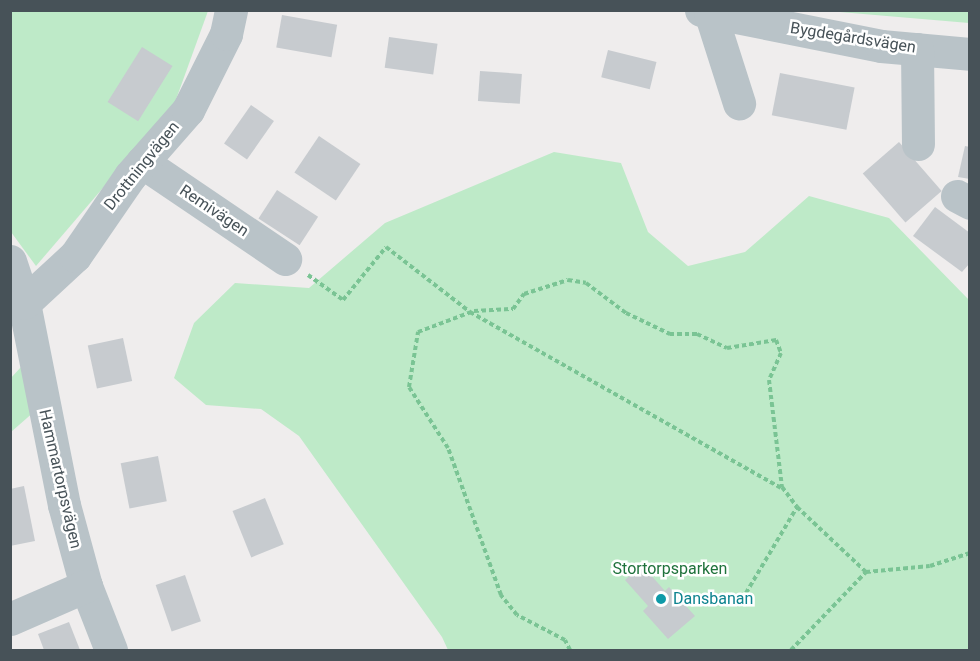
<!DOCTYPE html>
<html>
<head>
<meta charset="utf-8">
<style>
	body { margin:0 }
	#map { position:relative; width:980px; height:661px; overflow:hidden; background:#efeded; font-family:Roboto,sans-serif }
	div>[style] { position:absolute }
	.green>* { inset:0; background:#beeac8 }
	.building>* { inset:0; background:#c7cbcf; transform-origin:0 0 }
	.path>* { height:4px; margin-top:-2px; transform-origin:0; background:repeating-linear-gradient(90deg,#7ac494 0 4.5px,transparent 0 7.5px) }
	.minor>* { height:33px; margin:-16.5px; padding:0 16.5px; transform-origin:16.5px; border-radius:16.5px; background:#b9c3c8 }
	.dots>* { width:16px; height:16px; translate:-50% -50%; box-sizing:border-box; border:3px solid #fff; border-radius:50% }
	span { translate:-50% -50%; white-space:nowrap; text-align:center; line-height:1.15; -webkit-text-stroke:5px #fff; paint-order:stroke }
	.street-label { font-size:16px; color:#475258 }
	.park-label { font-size:16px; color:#1f723c }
	.culture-label { font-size:16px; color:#0d838f }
	.left { translate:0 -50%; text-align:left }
	.frame { position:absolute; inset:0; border:12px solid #475258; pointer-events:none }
</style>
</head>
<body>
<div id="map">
	<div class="green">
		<i style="clip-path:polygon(10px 11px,208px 11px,174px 105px,36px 266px,11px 232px)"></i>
		<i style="clip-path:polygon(828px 11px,969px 11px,969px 23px)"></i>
		<i style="clip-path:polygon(554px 152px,621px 163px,648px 232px,688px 266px,745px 252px,809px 196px,889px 218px,969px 300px,969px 650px,448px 650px,442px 637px,299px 436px,261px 409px,206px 405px,174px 378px,194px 323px,235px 283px,309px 288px,385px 223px)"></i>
		<i style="clip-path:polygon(33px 354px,43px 404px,11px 432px,10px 379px)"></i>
	</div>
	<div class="building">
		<i style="left:282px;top:15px;width:56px;height:33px;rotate:10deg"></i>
		<i style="left:389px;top:37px;width:49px;height:31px;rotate:8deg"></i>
		<i style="left:142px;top:47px;width:36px;height:65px;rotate:32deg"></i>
		<i style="left:608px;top:50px;width:50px;height:28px;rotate:14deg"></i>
		<i style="left:480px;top:71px;width:42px;height:30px;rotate:4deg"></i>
		<i style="left:780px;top:73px;width:76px;height:43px;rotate:11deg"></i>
		<i style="left:251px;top:105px;width:28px;height:47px;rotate:35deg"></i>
		<i style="left:319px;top:136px;width:50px;height:44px;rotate:34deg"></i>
		<i style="left:899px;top:142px;width:65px;height:48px;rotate:49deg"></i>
		<i style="clip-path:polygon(965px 146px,970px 147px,970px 179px,958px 177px)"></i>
		<i style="left:277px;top:190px;width:49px;height:34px;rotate:33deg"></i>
		<i style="clip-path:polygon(935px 207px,970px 233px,970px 263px,962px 272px,913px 236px)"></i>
		<i style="left:123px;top:338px;width:44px;height:36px;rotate:78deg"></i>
		<i style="left:158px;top:456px;width:46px;height:38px;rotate:79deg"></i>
		<i style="clip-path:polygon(24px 486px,35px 541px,10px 546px,10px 489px)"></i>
		<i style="left:265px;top:498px;width:50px;height:35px;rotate:68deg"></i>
		<i style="clip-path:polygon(642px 565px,665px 591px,669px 587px,695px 616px,668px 639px,643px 611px,648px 606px,625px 580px)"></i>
		<i style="left:185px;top:575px;width:49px;height:31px;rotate:71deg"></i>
		<i style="clip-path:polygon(69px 622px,80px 650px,44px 650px,38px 634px)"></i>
	</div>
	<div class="path">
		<i style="left:308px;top:275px;width:43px;rotate:35.5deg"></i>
		<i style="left:343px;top:300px;width:68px;rotate:-50.9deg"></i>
		<i style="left:386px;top:247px;width:106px;rotate:37.7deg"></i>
		<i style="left:470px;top:312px;width:360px;rotate:29.5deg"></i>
		<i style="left:746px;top:593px;width:100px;rotate:-59.3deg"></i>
		<i style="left:570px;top:650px;width:11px;rotate:-117deg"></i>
		<i style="left:565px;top:640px;width:54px;rotate:-152.5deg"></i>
		<i style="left:517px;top:615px;width:26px;rotate:-129deg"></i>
		<i style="left:501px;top:595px;width:156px;rotate:-109.8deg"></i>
		<i style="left:448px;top:448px;width:72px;rotate:-122.6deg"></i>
		<i style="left:409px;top:387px;width:56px;rotate:-80.7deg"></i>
		<i style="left:418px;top:332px;width:60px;rotate:-20.6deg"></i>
		<i style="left:474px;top:311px;width:39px;rotate:-3deg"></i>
		<i style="left:513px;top:309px;width:19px;rotate:-54deg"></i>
		<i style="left:524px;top:294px;width:46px;rotate:-17.7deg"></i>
		<i style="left:568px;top:280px;width:18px;rotate:9deg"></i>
		<i style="left:586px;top:283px;width:50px;rotate:36.9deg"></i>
		<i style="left:626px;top:313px;width:49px;rotate:25.5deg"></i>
		<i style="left:670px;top:334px;width:27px"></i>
		<i style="left:697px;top:334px;width:33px;rotate:25deg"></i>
		<i style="left:727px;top:348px;width:50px;rotate:-9.3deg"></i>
		<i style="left:776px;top:340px;width:14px;rotate:69deg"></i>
		<i style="left:781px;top:353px;width:30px;rotate:114deg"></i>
		<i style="left:769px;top:380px;width:108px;rotate:83.1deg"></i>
		<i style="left:782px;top:487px;width:25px;rotate:53deg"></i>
		<i style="left:797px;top:507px;width:95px;rotate:43.3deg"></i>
		<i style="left:791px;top:650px;width:108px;rotate:-46.1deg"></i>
		<i style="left:866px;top:572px;width:64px;rotate:-5.4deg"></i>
		<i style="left:930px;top:566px;width:42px;rotate:-18deg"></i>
	</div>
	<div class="minor">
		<i style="left:701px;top:10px;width:184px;rotate:11.3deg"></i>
		<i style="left:881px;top:46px;width:89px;rotate:5.1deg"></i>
		<i style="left:710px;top:12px;width:96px;rotate:72.3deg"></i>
		<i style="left:917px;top:49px;width:95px;rotate:89.4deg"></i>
		<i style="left:142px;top:162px;width:173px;rotate:34.1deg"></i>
		<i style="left:957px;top:196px;width:15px;rotate:28deg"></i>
		<i style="left:10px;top:261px;width:44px;rotate:71.6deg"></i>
		<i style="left:24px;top:303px;width:206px;rotate:78.8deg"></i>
		<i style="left:64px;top:505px;width:84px;rotate:74.8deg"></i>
		<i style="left:86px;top:586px;width:69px;rotate:68.7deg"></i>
		<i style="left:24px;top:303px;width:69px;rotate:-42.7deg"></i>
		<i style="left:75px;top:256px;width:97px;rotate:-55.5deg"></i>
		<i style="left:130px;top:176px;width:88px;rotate:-48.7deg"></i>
		<i style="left:188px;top:110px;width:85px;rotate:-63.4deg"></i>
		<i style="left:226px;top:34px;width:25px;rotate:-78deg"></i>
		<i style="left:10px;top:619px;width:83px;rotate:-23.5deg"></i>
	</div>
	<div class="dots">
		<i style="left:661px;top:599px;background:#0f9aa8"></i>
	</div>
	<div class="street-label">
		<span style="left:853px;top:38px;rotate:9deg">Bygdegårdsvägen</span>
		<span style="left:142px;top:166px;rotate:-51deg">Drottningvägen</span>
		<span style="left:214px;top:211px;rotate:34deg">Remivägen</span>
		<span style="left:60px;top:479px;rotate:77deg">Hammartorpsvägen</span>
	</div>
	<div class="park-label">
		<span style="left:670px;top:569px">Stortorpsparken</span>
	</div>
	<div class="culture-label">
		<span class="left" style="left:673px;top:599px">Dansbanan</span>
	</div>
	<div class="frame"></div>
</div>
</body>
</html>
